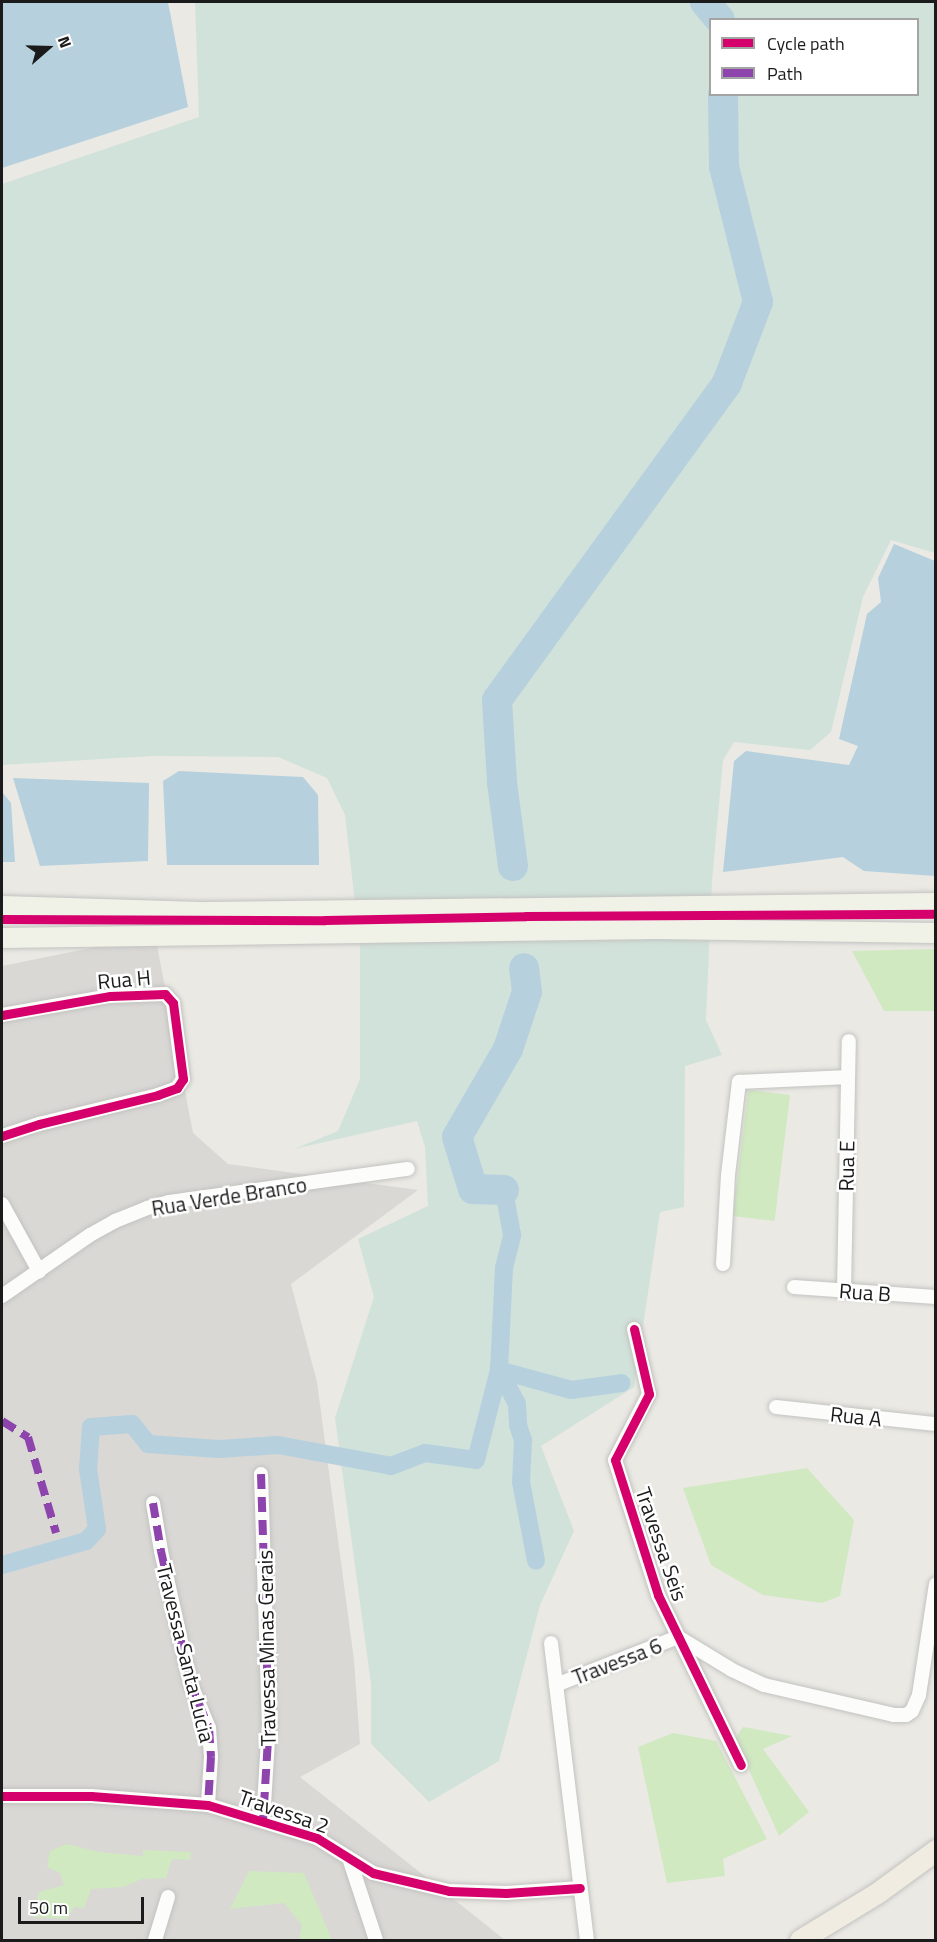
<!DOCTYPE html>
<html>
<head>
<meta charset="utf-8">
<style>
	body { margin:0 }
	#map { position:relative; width:937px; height:1942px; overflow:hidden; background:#eae9e4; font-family:"Titillium Web",sans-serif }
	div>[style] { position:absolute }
	.residential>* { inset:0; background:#d9d8d5 }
	.grass>* { inset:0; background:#d0e9c1; transform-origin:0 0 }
	.wetland>* { inset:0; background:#d1e2da }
	.water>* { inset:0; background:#b6d0de }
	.canal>* { height:18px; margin:-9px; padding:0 9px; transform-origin:9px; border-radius:9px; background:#b6d0de }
	.river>* { height:30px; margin:-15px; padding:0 15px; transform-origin:15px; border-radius:15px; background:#b6d0de }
	.roads { filter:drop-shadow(0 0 2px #c2c2c0) drop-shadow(0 0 2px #c2c2c0) }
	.street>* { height:14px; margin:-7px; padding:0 7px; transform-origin:7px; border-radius:7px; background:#fcfcfb }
	.secondary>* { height:20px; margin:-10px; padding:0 10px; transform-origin:10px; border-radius:10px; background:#f0f2e8 }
	.primary>* { height:21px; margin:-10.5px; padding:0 10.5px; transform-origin:10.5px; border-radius:10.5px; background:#f0ece2 }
	.quiet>* { height:8px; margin-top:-4px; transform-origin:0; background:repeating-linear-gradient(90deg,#8e44ad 0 15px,transparent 0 23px) }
	.cycleway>* { height:9px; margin:-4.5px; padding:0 4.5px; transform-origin:4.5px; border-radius:4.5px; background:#d6006c }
	span { translate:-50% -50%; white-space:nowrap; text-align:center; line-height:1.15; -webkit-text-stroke:5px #fff; paint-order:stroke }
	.street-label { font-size:21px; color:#1b1b1b }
	.frame { position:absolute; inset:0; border:3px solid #1b1b1b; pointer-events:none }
	.legend { position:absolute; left:709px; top:18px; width:210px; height:78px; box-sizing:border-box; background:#fff; border:2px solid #a4a4a4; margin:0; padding:8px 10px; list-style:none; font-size:18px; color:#1b1b1b }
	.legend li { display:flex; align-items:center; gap:12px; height:30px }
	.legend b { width:30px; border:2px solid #a4a4a4 }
	.north { position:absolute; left:18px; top:18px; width:60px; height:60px; -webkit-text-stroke:4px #fff; paint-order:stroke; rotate:70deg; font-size:16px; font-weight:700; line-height:24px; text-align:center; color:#1b1b1b }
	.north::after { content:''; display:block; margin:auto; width:21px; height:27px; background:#1b1b1b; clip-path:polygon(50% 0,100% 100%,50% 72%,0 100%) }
	.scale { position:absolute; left:18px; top:1897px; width:126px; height:27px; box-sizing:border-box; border:3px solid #1b1b1b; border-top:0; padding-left:8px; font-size:18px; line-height:21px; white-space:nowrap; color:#1b1b1b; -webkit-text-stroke:4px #fff; paint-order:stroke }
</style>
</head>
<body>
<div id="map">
	<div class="residential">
		<i style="clip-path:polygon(155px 935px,193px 1133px,228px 1164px,418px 1190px,291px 1284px,317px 1382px,354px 1660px,360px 1744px,300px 1777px,505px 1940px,2px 1940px,2px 966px)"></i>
	</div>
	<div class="grass">
		<i style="clip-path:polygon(935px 949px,935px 1011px,884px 1011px,852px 951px)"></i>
		<i style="left:790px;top:1095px;width:127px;height:42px;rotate:97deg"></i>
		<i style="clip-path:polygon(807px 1468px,854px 1520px,840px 1596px,822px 1603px,763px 1595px,711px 1565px,683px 1488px)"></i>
		<i style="clip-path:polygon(743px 1727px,792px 1736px,763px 1749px,809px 1812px,779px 1836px,735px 1739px)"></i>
		<i style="clip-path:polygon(673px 1733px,716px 1741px,767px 1839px,723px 1859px,725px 1876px,667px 1883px,638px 1747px)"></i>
		<i style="clip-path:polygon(67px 1844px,99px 1852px,143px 1856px,143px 1850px,191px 1852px,190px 1860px,172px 1859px,166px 1878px,142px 1879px,123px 1887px,91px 1889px,84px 1908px,74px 1907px,67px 1919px,33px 1917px,39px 1892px,64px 1885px,60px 1873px,47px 1867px,50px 1851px)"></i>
		<i style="clip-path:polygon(249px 1871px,304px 1873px,332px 1940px,299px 1940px,302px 1925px,284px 1903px,230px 1909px)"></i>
	</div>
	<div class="wetland">
		<i style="clip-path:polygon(evenodd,195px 2px,935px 2px,935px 553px,891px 540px,863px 597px,831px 732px,810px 750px,734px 742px,723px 760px,712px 881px,706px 1020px,722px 1055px,685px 1066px,684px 1207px,660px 1212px,634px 1387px,541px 1446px,574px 1531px,540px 1605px,499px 1761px,429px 1802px,371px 1744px,371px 1684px,335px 1418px,374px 1297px,358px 1239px,428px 1206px,425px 1147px,417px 1121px,294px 1149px,338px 1131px,360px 1079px,360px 947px,345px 815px,327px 778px,278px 757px,152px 756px,2px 765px,2px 184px,199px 117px,195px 2px,710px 20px,918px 20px,918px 94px,710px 94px,710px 20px)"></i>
	</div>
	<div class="water">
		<i style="clip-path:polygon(2px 2px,168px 2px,188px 107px,2px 168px)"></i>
		<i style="clip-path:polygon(894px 544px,935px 561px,935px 876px,864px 871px,843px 857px,723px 872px,734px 761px,746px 751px,849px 765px,858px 746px,839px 739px,867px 614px,881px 602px,878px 578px)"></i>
		<i style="clip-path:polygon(179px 771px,303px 777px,318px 795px,319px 865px,167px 865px,163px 781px)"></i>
		<i style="clip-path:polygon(13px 778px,149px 783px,148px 861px,40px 866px)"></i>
		<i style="clip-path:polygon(2px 792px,11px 803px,15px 862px,2px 862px)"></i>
	</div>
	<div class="canal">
		<i style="left:499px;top:1370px;width:38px;rotate:62deg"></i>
		<i style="left:517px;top:1404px;width:21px;rotate:87deg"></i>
		<i style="left:518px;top:1425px;width:16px;rotate:72deg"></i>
		<i style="left:523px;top:1440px;width:42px;rotate:92.7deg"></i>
		<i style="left:521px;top:1482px;width:80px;rotate:79.2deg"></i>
		<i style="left:499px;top:1370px;width:75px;rotate:15.5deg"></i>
		<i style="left:571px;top:1390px;width:51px;rotate:-7.8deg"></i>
		<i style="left:2px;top:1565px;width:87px;rotate:-15.9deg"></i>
		<i style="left:86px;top:1541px;width:16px;rotate:-47deg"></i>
		<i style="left:97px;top:1529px;width:61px;rotate:-98.5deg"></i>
		<i style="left:88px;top:1469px;width:42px;rotate:-85.9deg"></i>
		<i style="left:91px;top:1427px;width:41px;rotate:-4.2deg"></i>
		<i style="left:132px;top:1424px;width:26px;rotate:51deg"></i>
		<i style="left:148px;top:1444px;width:71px;rotate:4deg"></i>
		<i style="left:219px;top:1449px;width:59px;rotate:-3.9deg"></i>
		<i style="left:278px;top:1445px;width:115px;rotate:10.5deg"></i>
		<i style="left:391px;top:1466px;width:36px;rotate:-21deg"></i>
		<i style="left:425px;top:1453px;width:51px;rotate:7.8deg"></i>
		<i style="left:476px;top:1460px;width:93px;rotate:-75.7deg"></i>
		<i style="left:499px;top:1370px;width:102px;rotate:-87.2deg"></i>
		<i style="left:504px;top:1268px;width:34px;rotate:-76deg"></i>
		<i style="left:512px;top:1235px;width:46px;rotate:-100.1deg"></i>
	</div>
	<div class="river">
		<i style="left:705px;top:2px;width:23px;rotate:50deg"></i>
		<i style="left:513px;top:866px;width:85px;rotate:-97.5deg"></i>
		<i style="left:502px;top:782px;width:82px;rotate:-93.5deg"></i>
		<i style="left:497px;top:700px;width:392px;rotate:-54deg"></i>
		<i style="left:727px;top:383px;width:87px;rotate:-69.1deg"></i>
		<i style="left:758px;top:302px;width:139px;rotate:-104.1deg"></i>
		<i style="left:724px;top:167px;width:73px;rotate:-90.8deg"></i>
		<i style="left:504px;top:1190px;width:31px;rotate:-178deg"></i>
		<i style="left:473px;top:1189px;width:54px;rotate:-107.1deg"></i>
		<i style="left:457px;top:1137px;width:102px;rotate:-59.9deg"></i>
		<i style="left:508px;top:1049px;width:60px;rotate:-71.6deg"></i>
		<i style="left:527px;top:992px;width:24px;rotate:-97deg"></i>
	</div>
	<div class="roads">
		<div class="street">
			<i style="left:2px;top:1015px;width:110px;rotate:-10deg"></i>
			<i style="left:110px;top:996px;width:55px;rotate:-2.1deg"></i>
			<i style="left:165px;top:994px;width:12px;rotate:48deg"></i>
			<i style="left:173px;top:1003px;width:77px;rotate:82.5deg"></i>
			<i style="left:183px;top:1079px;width:11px;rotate:124deg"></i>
			<i style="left:177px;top:1088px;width:20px;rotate:160deg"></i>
			<i style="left:158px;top:1095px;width:122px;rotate:166.3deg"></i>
			<i style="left:39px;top:1124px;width:39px;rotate:162deg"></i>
			<i style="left:2px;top:1204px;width:77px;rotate:61.1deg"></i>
			<i style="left:723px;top:1264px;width:89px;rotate:-86.8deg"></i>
			<i style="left:728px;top:1175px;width:94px;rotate:-83.3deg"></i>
			<i style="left:739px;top:1082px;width:109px;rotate:-2.6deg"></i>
			<i style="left:794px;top:1287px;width:142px;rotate:4deg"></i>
			<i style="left:844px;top:1291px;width:250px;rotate:-88.9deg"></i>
			<i style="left:2px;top:1296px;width:107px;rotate:-34.7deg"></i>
			<i style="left:90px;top:1235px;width:29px;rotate:-29deg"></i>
			<i style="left:115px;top:1221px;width:35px;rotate:-22deg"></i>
			<i style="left:147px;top:1208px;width:23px;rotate:-15deg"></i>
			<i style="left:169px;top:1202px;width:241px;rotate:-7.9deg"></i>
			<i style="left:634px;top:1329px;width:67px;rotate:77deg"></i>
			<i style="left:649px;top:1394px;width:74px;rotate:117.3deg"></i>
			<i style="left:615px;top:1460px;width:142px;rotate:72.3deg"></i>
			<i style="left:658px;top:1595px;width:189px;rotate:64deg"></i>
			<i style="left:776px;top:1407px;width:161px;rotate:6.1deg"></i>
			<i style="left:261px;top:1474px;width:249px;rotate:88.2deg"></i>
			<i style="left:269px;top:1723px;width:98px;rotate:93.5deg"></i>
			<i style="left:153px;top:1503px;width:49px;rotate:80.5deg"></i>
			<i style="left:161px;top:1551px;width:134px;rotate:77.5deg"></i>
			<i style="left:190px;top:1682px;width:50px;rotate:67.6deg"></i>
			<i style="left:209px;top:1728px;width:29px;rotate:86deg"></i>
			<i style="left:211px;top:1757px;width:48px;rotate:93.6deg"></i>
			<i style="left:678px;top:1637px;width:63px;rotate:31.4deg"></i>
			<i style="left:732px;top:1670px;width:35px;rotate:25deg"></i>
			<i style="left:764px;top:1685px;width:133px;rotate:13deg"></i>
			<i style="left:894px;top:1715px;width:12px"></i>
			<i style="left:906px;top:1715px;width:7px;rotate:-34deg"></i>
			<i style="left:912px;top:1711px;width:17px;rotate:-66deg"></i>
			<i style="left:919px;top:1695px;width:112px;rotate:-81.3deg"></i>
			<i style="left:551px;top:1643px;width:299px;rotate:83.1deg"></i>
			<i style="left:556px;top:1685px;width:131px;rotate:-21.5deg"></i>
			<i style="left:2px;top:1796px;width:89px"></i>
			<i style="left:91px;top:1796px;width:117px;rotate:4.4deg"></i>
			<i style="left:208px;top:1805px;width:114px;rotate:16.8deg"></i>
			<i style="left:317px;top:1838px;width:66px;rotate:32deg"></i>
			<i style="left:373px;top:1873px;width:78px;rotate:13.3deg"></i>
			<i style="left:449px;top:1891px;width:57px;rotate:2deg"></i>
			<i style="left:506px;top:1893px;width:74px;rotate:-3.9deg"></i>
			<i style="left:350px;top:1861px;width:83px;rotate:71.8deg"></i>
			<i style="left:155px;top:1940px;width:45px;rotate:-73.2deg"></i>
		</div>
		<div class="secondary">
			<i style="left:2px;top:906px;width:207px;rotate:1.7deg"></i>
			<i style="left:209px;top:912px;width:727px;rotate:-0.71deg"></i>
			<i style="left:2px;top:938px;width:656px;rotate:-0.79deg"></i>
			<i style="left:658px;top:929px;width:278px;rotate:0.8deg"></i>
		</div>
		<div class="primary">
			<i style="left:800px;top:1940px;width:90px;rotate:-31.4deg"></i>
			<i style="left:877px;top:1893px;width:73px;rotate:-36.1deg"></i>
		</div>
	</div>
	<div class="quiet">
		<i style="left:2px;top:1421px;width:31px;rotate:32deg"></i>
		<i style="left:28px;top:1437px;width:100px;rotate:73.7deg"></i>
		<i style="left:261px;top:1474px;width:249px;rotate:88.2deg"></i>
		<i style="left:269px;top:1723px;width:98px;rotate:93.5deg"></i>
		<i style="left:153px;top:1503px;width:49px;rotate:80.5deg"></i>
		<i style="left:161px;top:1551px;width:134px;rotate:77.5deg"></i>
		<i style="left:190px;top:1682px;width:50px;rotate:67.6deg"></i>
		<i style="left:209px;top:1728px;width:29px;rotate:86deg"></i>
		<i style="left:211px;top:1757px;width:48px;rotate:93.6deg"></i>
	</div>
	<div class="cycleway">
		<i style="left:2px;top:919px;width:323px;rotate:0.2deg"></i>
		<i style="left:325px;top:920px;width:201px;rotate:-1.1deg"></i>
		<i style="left:526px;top:916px;width:410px;rotate:-0.3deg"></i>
		<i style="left:2px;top:1015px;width:110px;rotate:-10deg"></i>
		<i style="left:110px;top:996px;width:55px;rotate:-2.1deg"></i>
		<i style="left:165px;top:994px;width:12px;rotate:48deg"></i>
		<i style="left:173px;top:1003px;width:77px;rotate:82.5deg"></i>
		<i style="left:183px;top:1079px;width:11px;rotate:124deg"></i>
		<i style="left:177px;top:1088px;width:20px;rotate:160deg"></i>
		<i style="left:158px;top:1095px;width:122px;rotate:166.3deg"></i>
		<i style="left:39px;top:1124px;width:39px;rotate:162deg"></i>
		<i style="left:634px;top:1329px;width:67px;rotate:77deg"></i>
		<i style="left:649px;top:1394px;width:74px;rotate:117.3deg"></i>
		<i style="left:615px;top:1460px;width:142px;rotate:72.3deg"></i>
		<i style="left:658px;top:1595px;width:189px;rotate:64deg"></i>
		<i style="left:2px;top:1796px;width:89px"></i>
		<i style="left:91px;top:1796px;width:117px;rotate:4.4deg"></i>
		<i style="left:208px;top:1805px;width:114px;rotate:16.8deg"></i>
		<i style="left:317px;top:1838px;width:66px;rotate:32deg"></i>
		<i style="left:373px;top:1873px;width:78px;rotate:13.3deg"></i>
		<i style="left:449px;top:1891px;width:57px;rotate:2deg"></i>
		<i style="left:506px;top:1893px;width:74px;rotate:-3.9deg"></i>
	</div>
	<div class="street-label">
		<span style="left:124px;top:979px;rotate:-5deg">Rua H</span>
		<span style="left:846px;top:1166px;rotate:-89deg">Rua E</span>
		<span style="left:229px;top:1196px;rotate:-9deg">Rua Verde Branco</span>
		<span style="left:865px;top:1292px;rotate:4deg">Rua B</span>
		<span style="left:856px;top:1416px;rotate:6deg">Rua A</span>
		<span style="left:662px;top:1544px;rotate:71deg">Travessa Seis</span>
		<span style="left:266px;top:1648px;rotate:-91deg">Travessa Minas Gerais</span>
		<span style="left:186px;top:1653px;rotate:76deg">Travessa Santa Lucia</span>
		<span style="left:617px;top:1661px;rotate:-21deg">Travessa 6</span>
		<span style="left:284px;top:1811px;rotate:19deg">Travessa 2</span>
	</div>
	<div class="frame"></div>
	<ul class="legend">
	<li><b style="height:8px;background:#d6006c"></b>Cycle path</li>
	<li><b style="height:8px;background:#8e44ad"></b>Path</li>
	</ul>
	<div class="north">N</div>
	<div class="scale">50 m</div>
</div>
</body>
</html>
